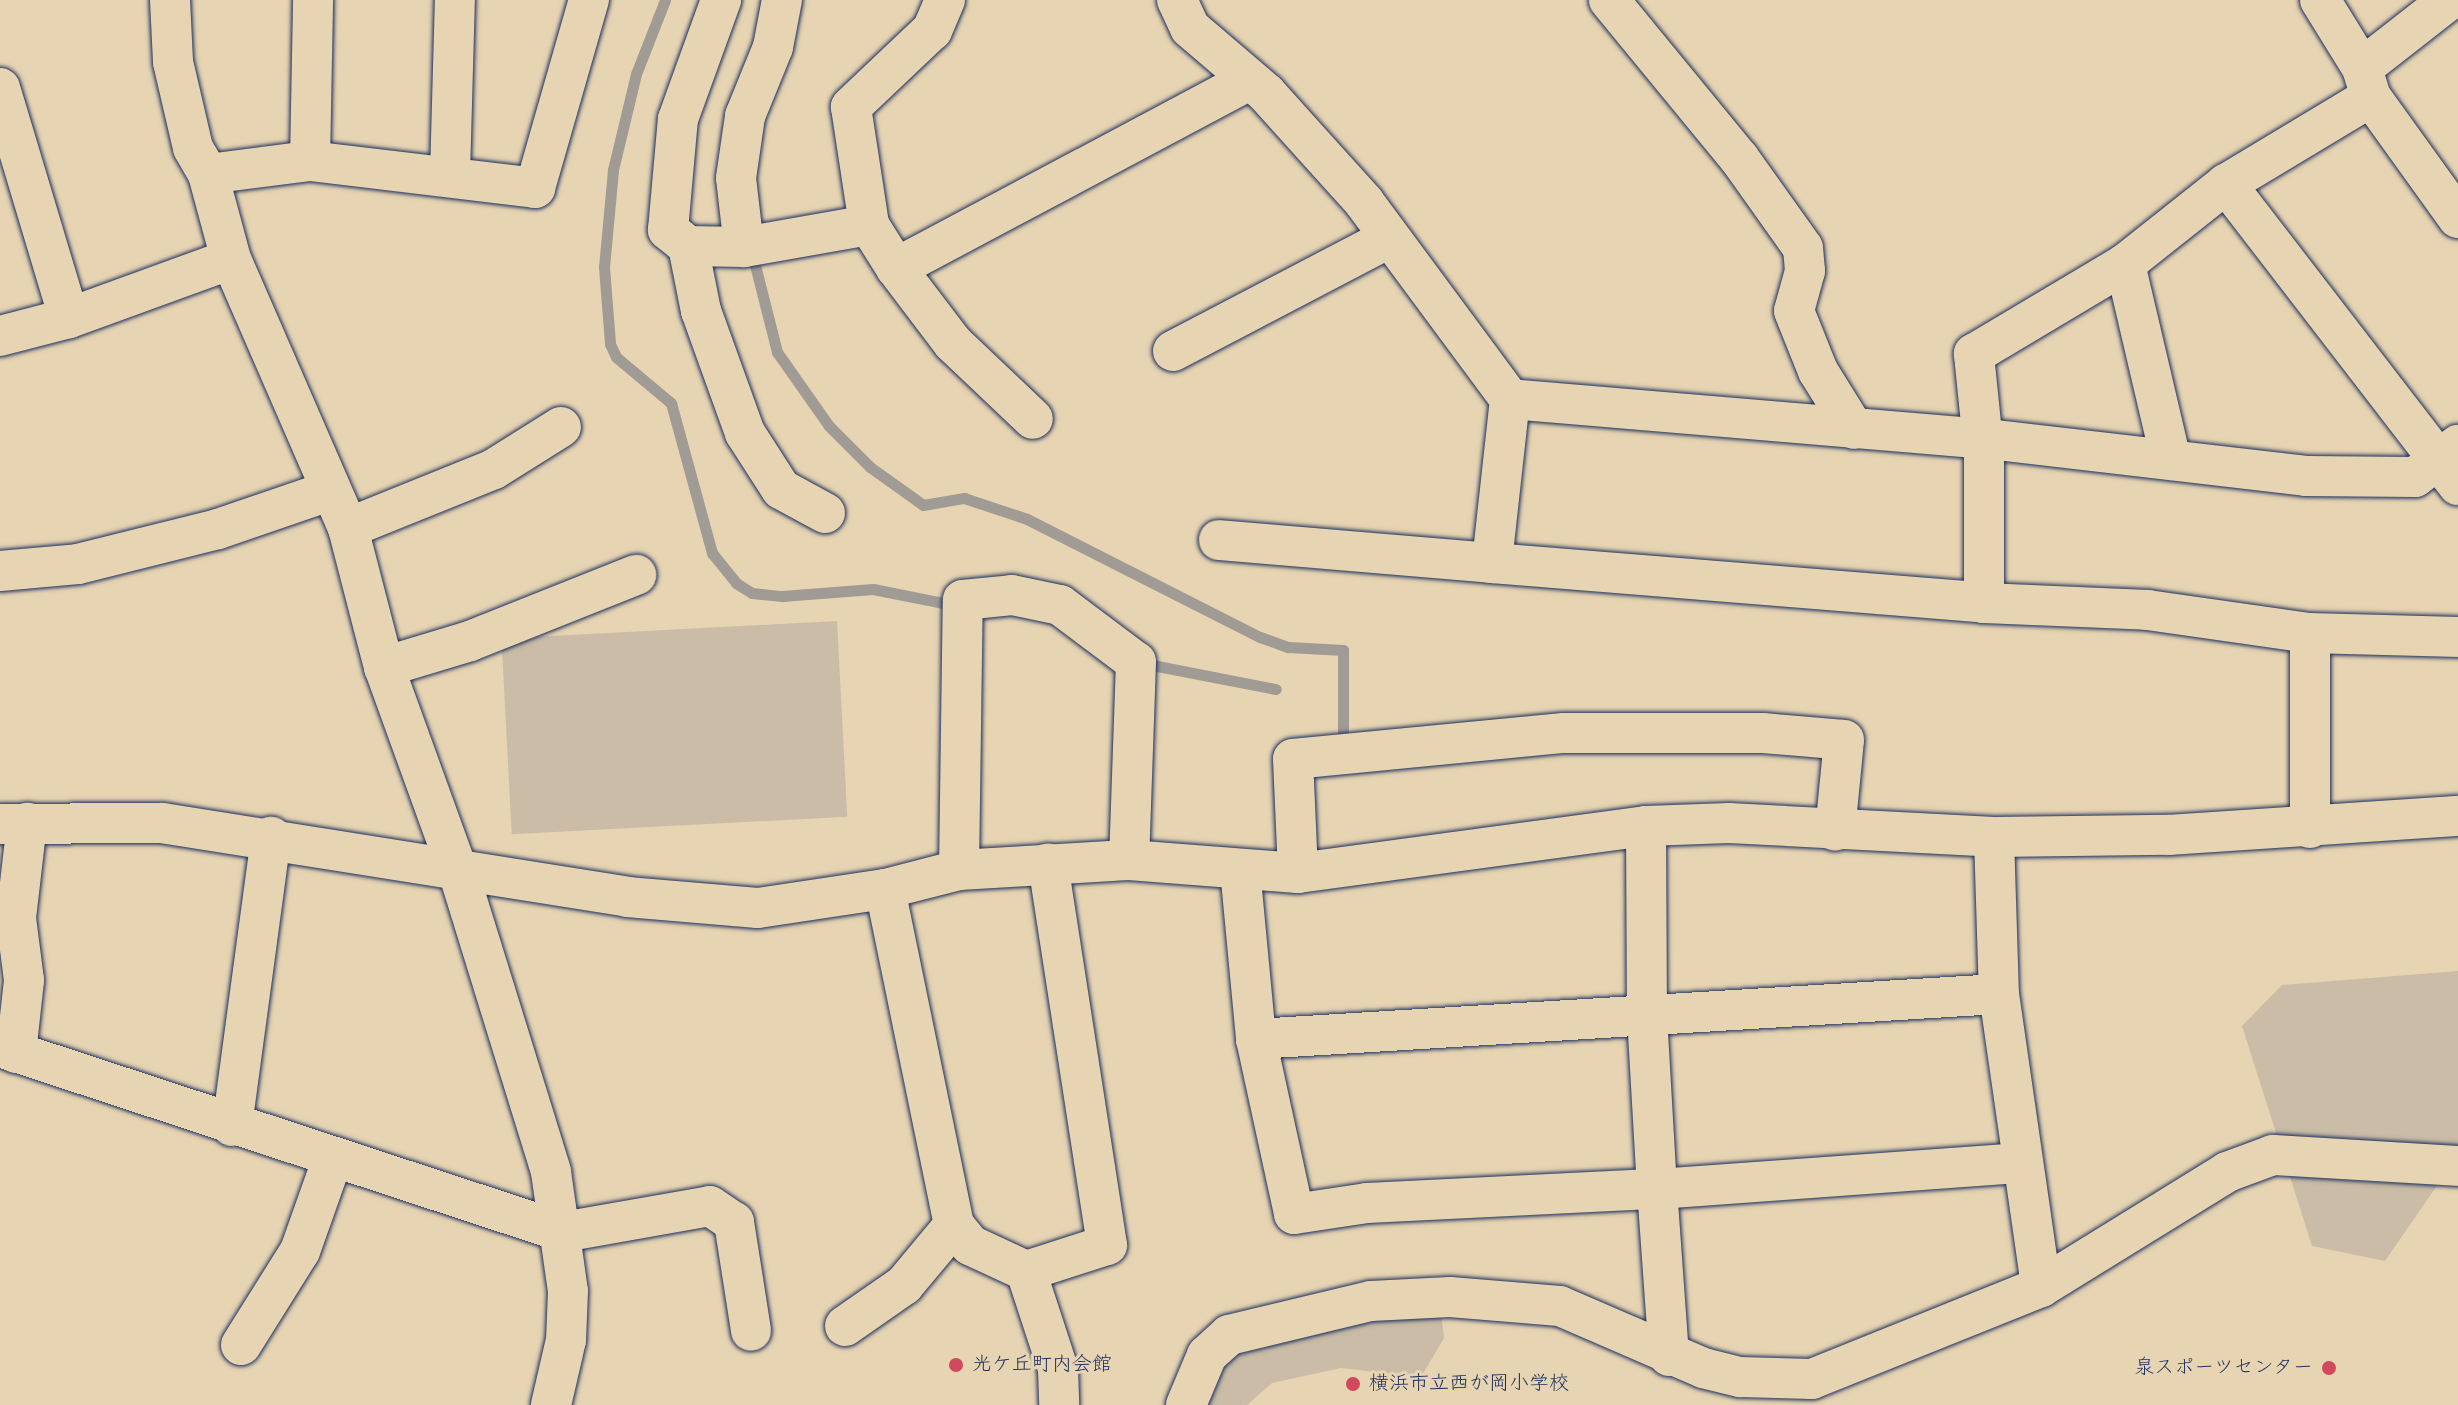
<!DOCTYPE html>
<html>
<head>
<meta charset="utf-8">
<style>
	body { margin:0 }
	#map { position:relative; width:2458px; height:1405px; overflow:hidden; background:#e7d4b2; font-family:Kalam,"Klee One",sans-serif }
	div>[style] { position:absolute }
	.green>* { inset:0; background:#cabca6; transform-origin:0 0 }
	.stream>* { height:11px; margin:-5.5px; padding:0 5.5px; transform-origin:5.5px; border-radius:5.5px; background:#a19b95 }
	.roads { filter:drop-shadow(0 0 2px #1b2f5e) drop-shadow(0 0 2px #1b2f5e) }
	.minor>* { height:40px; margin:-20px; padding:0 20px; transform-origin:20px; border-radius:20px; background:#e7d4b2 }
	.dots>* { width:22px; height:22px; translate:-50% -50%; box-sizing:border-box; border:4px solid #e7d4b2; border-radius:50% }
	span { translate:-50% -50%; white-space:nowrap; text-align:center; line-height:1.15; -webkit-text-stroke:6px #e7d4b2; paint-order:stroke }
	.poi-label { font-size:20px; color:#1b2f5e }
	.left { translate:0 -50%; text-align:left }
	.right { translate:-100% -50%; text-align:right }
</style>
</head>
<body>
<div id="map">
	<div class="green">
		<i style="left:837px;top:621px;width:196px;height:336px;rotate:87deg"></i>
		<i style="clip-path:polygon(2458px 971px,2458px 1155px,2385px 1261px,2312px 1246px,2242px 1026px,2282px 985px)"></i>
		<i style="clip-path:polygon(1370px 1313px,1441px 1313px,1444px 1338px,1421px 1377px,1341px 1368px,1272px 1383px,1247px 1405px,1196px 1405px,1237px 1343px)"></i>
	</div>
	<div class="stream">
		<i style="left:665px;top:0;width:79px;rotate:111.4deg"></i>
		<i style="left:636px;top:74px;width:99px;rotate:103.5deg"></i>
		<i style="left:613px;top:170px;width:97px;rotate:95.3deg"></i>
		<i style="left:604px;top:267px;width:77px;rotate:85.5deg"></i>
		<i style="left:610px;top:344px;width:14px;rotate:65deg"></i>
		<i style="left:616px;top:357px;width:72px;rotate:39.9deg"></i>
		<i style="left:671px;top:403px;width:156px;rotate:74.7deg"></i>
		<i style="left:712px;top:553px;width:38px;rotate:51deg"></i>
		<i style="left:736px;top:583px;width:19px;rotate:32deg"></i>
		<i style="left:752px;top:593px;width:30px;rotate:6deg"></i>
		<i style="left:782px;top:596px;width:91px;rotate:-4.4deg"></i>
		<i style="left:873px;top:589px;width:76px;rotate:11.3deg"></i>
		<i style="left:754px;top:261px;width:94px;rotate:75.8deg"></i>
		<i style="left:777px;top:352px;width:90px;rotate:54.9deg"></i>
		<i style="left:829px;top:426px;width:58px;rotate:45deg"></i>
		<i style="left:870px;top:467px;width:65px;rotate:35.6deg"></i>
		<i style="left:923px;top:505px;width:42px;rotate:-9.7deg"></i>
		<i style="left:964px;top:498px;width:66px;rotate:18.4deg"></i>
		<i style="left:1027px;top:519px;width:261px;rotate:26.9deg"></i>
		<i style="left:1260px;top:637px;width:30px;rotate:20deg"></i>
		<i style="left:1288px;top:647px;width:55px;rotate:3.1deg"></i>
		<i style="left:1343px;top:650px;width:96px;rotate:90deg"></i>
		<i style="left:1152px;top:665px;width:126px;rotate:11deg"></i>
	</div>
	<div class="roads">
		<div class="minor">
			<i style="left:170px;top:0;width:62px;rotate:87.2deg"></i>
			<i style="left:173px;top:62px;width:88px;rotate:76.9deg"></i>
			<i style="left:193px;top:148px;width:30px;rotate:60deg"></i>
			<i style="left:208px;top:174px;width:88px;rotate:74.9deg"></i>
			<i style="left:231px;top:259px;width:293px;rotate:66.5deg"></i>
			<i style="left:348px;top:528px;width:144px;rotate:75.5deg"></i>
			<i style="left:384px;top:667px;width:217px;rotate:70.1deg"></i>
			<i style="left:458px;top:871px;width:315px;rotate:72.8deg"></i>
			<i style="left:551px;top:1172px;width:120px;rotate:81.9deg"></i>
			<i style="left:568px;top:1291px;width:49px;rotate:92.3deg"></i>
			<i style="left:566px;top:1340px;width:67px;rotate:103deg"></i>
			<i style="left:945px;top:0;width:33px;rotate:113deg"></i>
			<i style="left:932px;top:30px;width:112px;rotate:136.5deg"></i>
			<i style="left:851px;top:107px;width:119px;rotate:81.3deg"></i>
			<i style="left:869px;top:225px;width:51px;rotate:57.9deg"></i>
			<i style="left:896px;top:268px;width:399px;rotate:-28deg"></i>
			<i style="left:1177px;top:0;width:31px;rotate:65deg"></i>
			<i style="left:1190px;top:28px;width:100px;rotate:40.5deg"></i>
			<i style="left:1266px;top:93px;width:147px;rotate:48deg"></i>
			<i style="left:1364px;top:202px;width:245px;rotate:53.5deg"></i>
			<i style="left:1510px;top:399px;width:165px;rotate:96.3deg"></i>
			<i style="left:1492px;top:563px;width:494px;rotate:4.6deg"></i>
			<i style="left:1984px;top:603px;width:164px;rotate:2.4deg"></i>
			<i style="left:2148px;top:610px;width:164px;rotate:8.1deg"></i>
			<i style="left:2310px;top:633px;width:195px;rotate:90deg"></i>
			<i style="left:1609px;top:0;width:205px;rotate:50.6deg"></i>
			<i style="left:1739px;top:158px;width:110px;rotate:54.6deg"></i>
			<i style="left:1803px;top:248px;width:23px;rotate:85deg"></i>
			<i style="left:1805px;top:271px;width:41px;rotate:105.4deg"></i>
			<i style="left:1794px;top:311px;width:65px;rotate:68.2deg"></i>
			<i style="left:1818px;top:371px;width:68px;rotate:58.2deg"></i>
			<i style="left:2320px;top:0;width:80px;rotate:58.3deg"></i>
			<i style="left:2362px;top:68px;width:30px;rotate:73deg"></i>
			<i style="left:2371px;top:97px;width:149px;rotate:54.3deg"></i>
			<i style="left:2362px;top:68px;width:110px;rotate:-38deg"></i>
			<i style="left:0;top:88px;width:240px;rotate:73.3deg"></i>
			<i style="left:310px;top:161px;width:227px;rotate:6.8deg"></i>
			<i style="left:535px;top:188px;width:196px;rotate:-74deg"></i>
			<i style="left:208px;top:174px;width:103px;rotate:-7.3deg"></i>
			<i style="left:310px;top:161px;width:161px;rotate:-88.9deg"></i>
			<i style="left:450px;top:175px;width:175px;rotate:-88.4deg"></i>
			<i style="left:2226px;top:184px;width:380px;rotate:52.4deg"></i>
			<i style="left:688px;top:246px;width:26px;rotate:-141deg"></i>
			<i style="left:668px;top:230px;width:111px;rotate:-84.9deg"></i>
			<i style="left:678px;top:119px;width:127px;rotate:-70.1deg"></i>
			<i style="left:744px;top:247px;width:69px;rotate:-96.6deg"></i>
			<i style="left:736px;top:178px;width:63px;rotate:-81.7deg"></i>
			<i style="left:745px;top:116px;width:74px;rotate:-67.9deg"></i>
			<i style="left:773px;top:47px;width:48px;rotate:-79.2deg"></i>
			<i style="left:2125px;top:264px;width:201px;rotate:76.8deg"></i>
			<i style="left:896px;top:268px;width:94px;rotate:52.8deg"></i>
			<i style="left:953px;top:343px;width:110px;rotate:43.5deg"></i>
			<i style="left:0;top:336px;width:71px;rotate:-14.6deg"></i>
			<i style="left:69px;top:318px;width:172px;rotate:-20deg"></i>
			<i style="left:1173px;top:351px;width:242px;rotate:-27.6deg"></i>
			<i style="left:1510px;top:399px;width:471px;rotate:4.8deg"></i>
			<i style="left:1979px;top:438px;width:329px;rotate:6.6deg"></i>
			<i style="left:2306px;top:476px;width:109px;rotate:0.5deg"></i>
			<i style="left:2415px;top:477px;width:54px;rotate:-36.7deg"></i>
			<i style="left:825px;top:513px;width:50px;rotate:-151.4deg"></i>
			<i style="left:781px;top:489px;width:67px;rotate:-122.7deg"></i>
			<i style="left:745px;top:433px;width:130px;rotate:-109.8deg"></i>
			<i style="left:701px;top:311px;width:66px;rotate:-101.3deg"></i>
			<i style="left:688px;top:246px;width:56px;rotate:1deg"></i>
			<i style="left:744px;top:247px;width:127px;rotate:-10deg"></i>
			<i style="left:348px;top:528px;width:157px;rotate:-22deg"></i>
			<i style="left:494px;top:469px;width:79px;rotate:-32.1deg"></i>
			<i style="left:1219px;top:540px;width:274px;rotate:4.8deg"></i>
			<i style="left:0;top:571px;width:78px;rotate:-5.1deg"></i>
			<i style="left:78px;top:564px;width:144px;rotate:-14deg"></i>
			<i style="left:218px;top:529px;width:117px;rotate:-18.9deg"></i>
			<i style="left:1984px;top:603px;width:150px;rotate:-90deg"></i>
			<i style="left:1984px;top:453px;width:100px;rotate:-95.8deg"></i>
			<i style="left:1974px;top:354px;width:176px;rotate:-30.8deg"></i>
			<i style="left:2125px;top:264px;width:129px;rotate:-38.4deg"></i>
			<i style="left:2226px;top:184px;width:169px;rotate:-31deg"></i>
			<i style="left:2310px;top:633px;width:148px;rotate:1.5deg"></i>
			<i style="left:384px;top:667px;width:90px;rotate:-16.8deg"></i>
			<i style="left:470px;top:641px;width:179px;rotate:-21.7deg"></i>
			<i style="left:0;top:824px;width:162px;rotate:-0.4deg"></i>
			<i style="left:162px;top:823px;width:471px;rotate:9deg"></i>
			<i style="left:627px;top:897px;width:131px;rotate:4.8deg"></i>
			<i style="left:758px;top:908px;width:128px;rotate:-8.5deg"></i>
			<i style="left:885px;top:889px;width:76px;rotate:-14.4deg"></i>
			<i style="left:959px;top:870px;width:170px;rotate:-3.4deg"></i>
			<i style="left:1129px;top:860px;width:169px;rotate:4.4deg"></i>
			<i style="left:1298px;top:873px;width:351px;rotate:-7.7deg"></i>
			<i style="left:1646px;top:826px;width:83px;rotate:-2.1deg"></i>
			<i style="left:1729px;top:823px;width:265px;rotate:3deg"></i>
			<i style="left:1994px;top:837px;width:175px;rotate:-0.7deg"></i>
			<i style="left:2169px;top:835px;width:290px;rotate:-3.8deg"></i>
			<i style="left:1994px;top:837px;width:157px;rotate:88.2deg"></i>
			<i style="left:1999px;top:994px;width:296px;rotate:81.8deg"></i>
			<i style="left:1240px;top:869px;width:171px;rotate:84.6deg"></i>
			<i style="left:1256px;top:1039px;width:179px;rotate:77.7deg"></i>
			<i style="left:1294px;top:1214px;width:74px;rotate:-8.6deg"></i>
			<i style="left:1367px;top:1203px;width:290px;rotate:-2.8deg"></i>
			<i style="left:1657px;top:1189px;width:171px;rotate:-93.3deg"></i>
			<i style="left:1647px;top:1018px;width:192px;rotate:-90.3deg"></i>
			<i style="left:959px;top:870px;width:270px;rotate:-89.2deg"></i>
			<i style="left:963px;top:600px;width:49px;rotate:-5.8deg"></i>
			<i style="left:1012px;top:595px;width:49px;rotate:11.8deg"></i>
			<i style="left:1060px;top:605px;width:95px;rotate:36.9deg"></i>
			<i style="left:1136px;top:662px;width:198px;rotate:92deg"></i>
			<i style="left:1298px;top:873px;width:114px;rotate:-92.5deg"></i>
			<i style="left:1293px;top:759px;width:272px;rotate:-5.5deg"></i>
			<i style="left:1564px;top:733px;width:199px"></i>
			<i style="left:1763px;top:733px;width:81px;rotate:4.9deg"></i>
			<i style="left:1844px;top:740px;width:91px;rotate:95.6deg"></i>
			<i style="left:885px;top:889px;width:343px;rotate:78.4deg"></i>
			<i style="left:954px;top:1225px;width:26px;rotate:51deg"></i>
			<i style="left:970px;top:1245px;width:62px;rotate:24.9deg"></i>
			<i style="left:1026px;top:1271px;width:103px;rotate:71.9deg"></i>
			<i style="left:1058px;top:1369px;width:36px;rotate:88deg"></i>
			<i style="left:1256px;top:1039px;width:744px;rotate:-3.47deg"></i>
			<i style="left:0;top:1047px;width:593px;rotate:18.19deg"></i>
			<i style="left:563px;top:1232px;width:149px;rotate:-10deg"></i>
			<i style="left:710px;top:1206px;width:29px;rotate:34deg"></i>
			<i style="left:734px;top:1222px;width:110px;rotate:81.1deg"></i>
			<i style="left:16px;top:1053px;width:73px;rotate:-83.7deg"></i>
			<i style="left:24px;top:980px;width:63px;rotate:-97.4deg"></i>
			<i style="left:16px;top:918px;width:96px;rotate:-83.4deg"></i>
			<i style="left:232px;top:1126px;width:292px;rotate:-82.3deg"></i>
			<i style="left:1026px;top:1271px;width:85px;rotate:-17.8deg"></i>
			<i style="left:1107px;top:1245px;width:386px;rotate:-98.8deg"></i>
			<i style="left:845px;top:1326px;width:72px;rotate:-34.8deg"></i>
			<i style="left:904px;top:1285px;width:78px;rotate:-50.2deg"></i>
			<i style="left:241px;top:1345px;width:111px;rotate:-57.9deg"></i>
			<i style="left:300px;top:1251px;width:99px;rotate:-70.5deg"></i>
			<i style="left:1669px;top:1356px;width:167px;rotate:-94.1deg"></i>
			<i style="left:1657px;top:1189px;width:363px;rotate:-4.1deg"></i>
			<i style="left:1186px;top:1405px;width:54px;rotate:-67.2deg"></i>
			<i style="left:1207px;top:1355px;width:30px;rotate:-42deg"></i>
			<i style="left:1229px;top:1335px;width:146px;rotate:-13.5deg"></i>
			<i style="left:1371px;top:1301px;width:79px;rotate:-2.9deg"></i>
			<i style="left:1450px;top:1297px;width:110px;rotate:4.7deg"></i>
			<i style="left:1560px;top:1306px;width:156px;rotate:23.4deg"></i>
			<i style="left:1703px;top:1368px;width:38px;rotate:14deg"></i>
			<i style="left:1740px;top:1377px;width:72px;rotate:1.6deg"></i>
			<i style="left:1812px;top:1379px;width:247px;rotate:-21.9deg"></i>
			<i style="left:2041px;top:1287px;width:219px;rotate:-31.7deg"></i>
			<i style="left:2227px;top:1172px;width:49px;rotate:-20.3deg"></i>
			<i style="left:2273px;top:1155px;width:185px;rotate:3.4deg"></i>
		</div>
	</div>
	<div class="dots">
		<i style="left:956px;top:1365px;background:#d1495b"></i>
		<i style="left:2329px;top:1368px;background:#d1495b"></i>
		<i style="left:1353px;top:1384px;background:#d1495b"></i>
	</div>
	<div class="poi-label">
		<span class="left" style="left:972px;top:1365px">光ケ丘町内会館</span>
		<span class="right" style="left:2313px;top:1368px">泉スポーツセンター</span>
		<span class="left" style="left:1369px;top:1384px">横浜市立西が岡小学校</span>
	</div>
</div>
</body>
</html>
